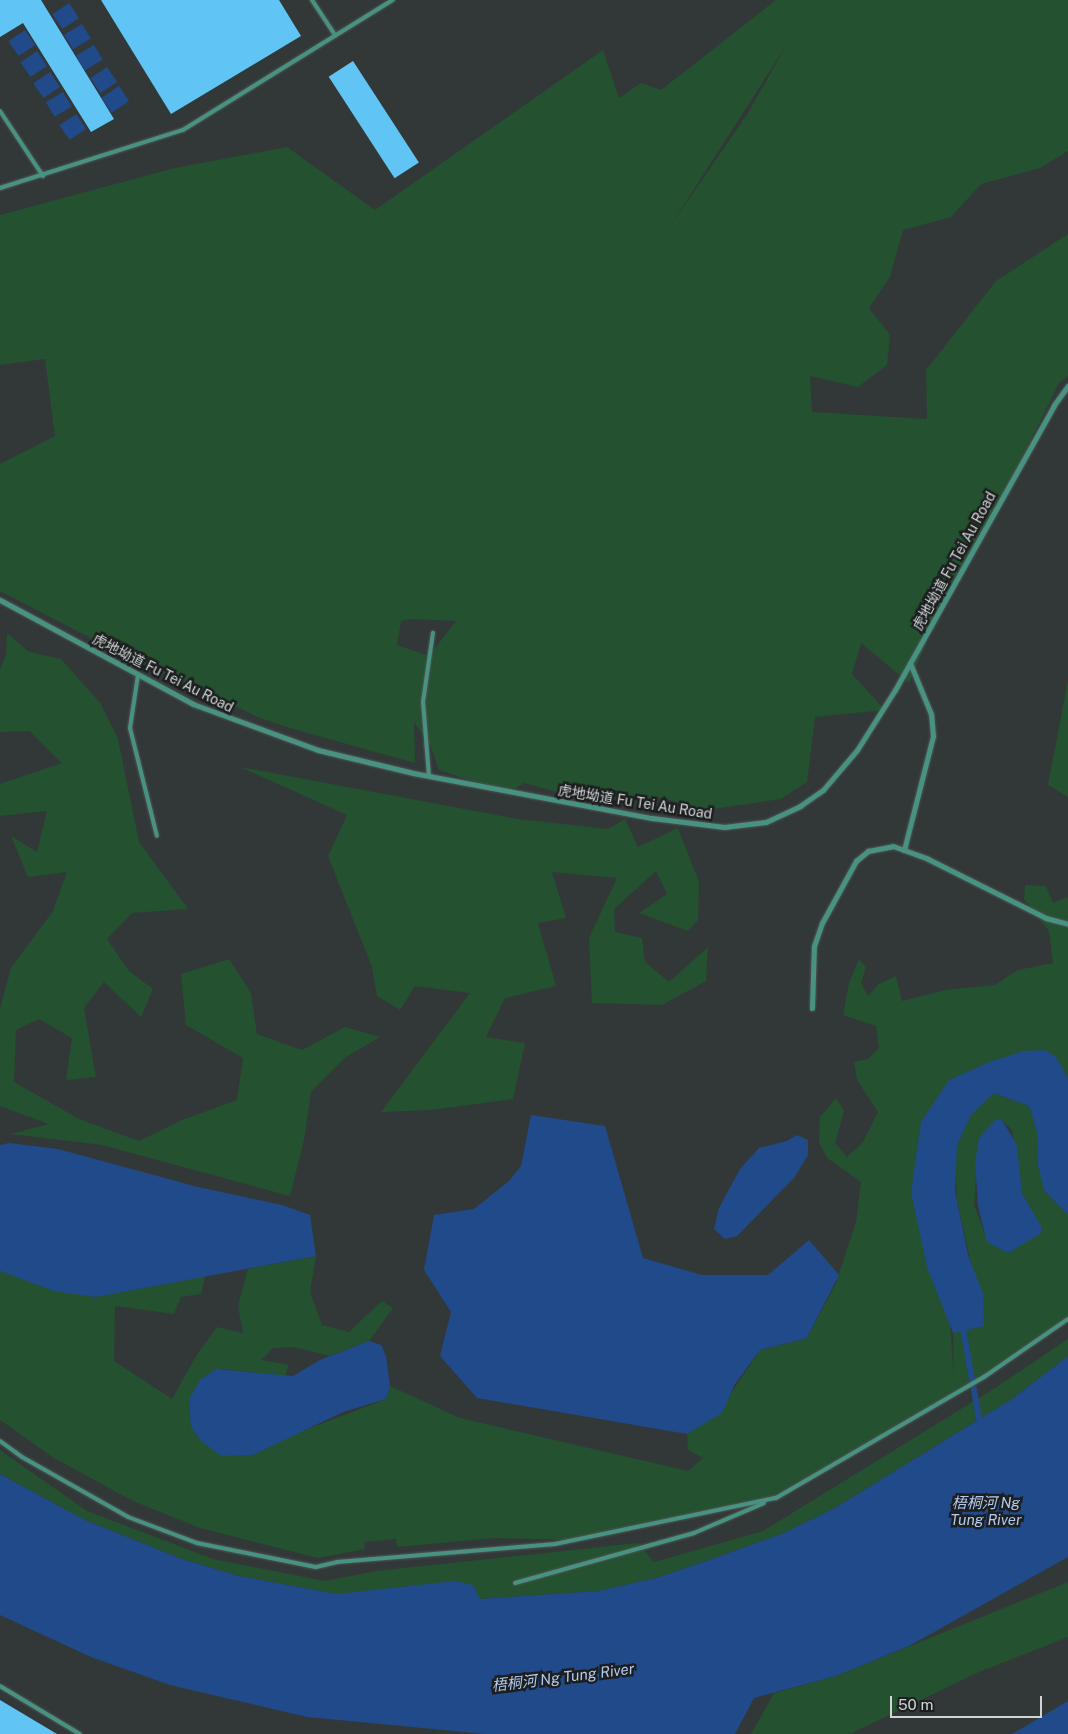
<!DOCTYPE html>
<html>
<head>
<meta charset="utf-8">
<style>
	body { margin:0 }
	#map { position:relative; width:1068px; height:1734px; overflow:hidden; background:#323838; font-family:"Public Sans","Noto Sans SC",sans-serif }
	div>[style] { position:absolute }
	.green>* { inset:0; background:#24512f }
	.water>* { inset:0; background:#204a89; transform-origin:0 0 }
	.stream>* { height:6px; margin:-3px; padding:0 3px; transform-origin:3px; border-radius:3px; background:#204a89 }
	.building>* { inset:0; background:#60c4f4; transform-origin:0 0 }
	.roads { filter:drop-shadow(0 0 1px #4f5454) drop-shadow(0 0 1px #4f5454) }
	.service>* { height:4px; margin:-2px; padding:0 2px; transform-origin:2px; border-radius:2px; background:#479281 }
	.minor>* { height:5px; margin:-2.5px; padding:0 2.5px; transform-origin:2.5px; border-radius:2.5px; background:#479281 }
	span { translate:-50% -50%; white-space:nowrap; text-align:center; line-height:1.15; -webkit-text-stroke:5px #1c1e1f; paint-order:stroke }
	.street-label { font-size:14px; color:#d1d5d5 }
	.water-label { font-size:15px; color:#b3cbf0; font-style:italic }
	.scale { position:absolute; left:890px; top:1696px; width:152px; height:22px; box-sizing:border-box; border:2px solid #d1d5d5; border-top:0; padding-left:6px; font-size:15px; line-height:18px; white-space:nowrap; color:#d1d5d5; -webkit-text-stroke:4px #1c1e1f; paint-order:stroke }
</style>
</head>
<body>
<div id="map">
	<div class="green">
		<i style="clip-path:polygon(evenodd,776px 0,1068px 0,1068px 151px,1040px 168px,981px 184px,951px 217px,903px 230px,890px 277px,869px 308px,890px 335px,887px 365px,858px 387px,810px 376px,812px 412px,927px 419px,926px 370px,996px 281px,1068px 234px,1068px 376px,1059px 383px,1018px 467px,947px 593px,909px 683px,861px 643px,852px 674px,885px 710px,815px 717px,807px 782px,781px 799px,713px 809px,698px 808px,663px 798px,618px 799px,561px 793px,524px 783px,508px 793px,439px 770px,430px 744px,414px 722px,415px 763px,290px 728px,260px 718px,157px 669px,156px 672px,0 591px,0 464px,55px 436px,45px 359px,0 365px,0 215px,175px 168px,287px 147px,375px 210px,603px 50px,619px 98px,641px 83px,661px 90px,776px 0,786px 46px,748px 113px,671px 225px,786px 46px,776px 0,410px 619px,456px 621px,429px 656px,397px 645px,401px 621px,410px 619px)"></i>
		<i style="clip-path:polygon(7px 633px,29px 652px,61px 659px,101px 704px,118px 739px,139px 842px,188px 909px,132px 913px,107px 939px,129px 971px,153px 989px,141px 1017px,104px 982px,84px 1008px,96px 1077px,66px 1080px,72px 1038px,39px 1019px,16px 1030px,14px 1082px,79px 1119px,139px 1141px,182px 1120px,237px 1100px,243px 1058px,186px 1025px,181px 974px,229px 959px,251px 993px,257px 1034px,302px 1050px,345px 1027px,380px 1037px,346px 1057px,311px 1092px,304px 1140px,290px 1196px,102px 1145px,11px 1134px,48px 1124px,0 1106px,0 1008px,11px 968px,53px 911px,67px 872px,28px 877px,11px 836px,37px 852px,47px 811px,0 816px,0 784px,62px 763px,30px 731px,0 732px,0 669px,6px 655px)"></i>
		<i style="clip-path:polygon(1068px 680px,1068px 797px,1048px 785px)"></i>
		<i style="clip-path:polygon(240px 767px,518px 819px,608px 829px,625px 819px,638px 847px,678px 828px,699px 882px,698px 920px,688px 931px,639px 913px,667px 894px,656px 871px,614px 909px,615px 932px,642px 938px,645px 962px,669px 982px,708px 947px,706px 981px,662px 1005px,592px 1003px,589px 938px,617px 878px,552px 872px,566px 918px,538px 923px,556px 986px,505px 998px,486px 1037px,525px 1043px,513px 1099px,430px 1110px,381px 1112px,470px 993px,415px 986px,400px 1010px,377px 996px,372px 967px,328px 856px,347px 815px)"></i>
		<i style="clip-path:polygon(evenodd,1025px 885px,1046px 886px,1053px 903px,1068px 897px,1068px 1081px,996px 1060px,911px 1192px,950px 1325px,954px 1377px,953px 1333px,984px 1322px,957px 1200px,954px 1148px,977px 1101px,994px 1093px,1029px 1106px,1068px 1211px,1068px 1319px,984px 1377px,776px 1498px,574px 1540px,494px 1538px,397px 1547px,396px 1539px,364px 1542px,365px 1549px,318px 1558px,200px 1528px,133px 1501px,54px 1458px,0 1420px,0 1271px,102px 1295px,205px 1276px,201px 1294px,181px 1297px,174px 1314px,115px 1306px,114px 1361px,172px 1399px,198px 1353px,217px 1327px,243px 1333px,238px 1306px,248px 1269px,316px 1256px,310px 1292px,322px 1325px,349px 1332px,382px 1301px,393px 1308px,369px 1341px,330px 1356px,294px 1347px,273px 1348px,261px 1360px,289px 1365px,285px 1376px,221px 1369px,253px 1455px,287px 1437px,386px 1399px,390px 1386px,460px 1418px,688px 1471px,703px 1458px,688px 1450px,687px 1434px,720px 1410px,760px 1350px,807px 1338px,836px 1283px,856px 1222px,861px 1182px,827px 1158px,819px 1142px,820px 1117px,836px 1098px,844px 1111px,835px 1143px,847px 1157px,863px 1142px,878px 1112px,857px 1080px,854px 1062px,868px 1059px,879px 1048px,876px 1026px,843px 1015px,849px 983px,859px 959px,866px 967px,861px 983px,868px 996px,879px 984px,896px 976px,902px 1001px,946px 990px,995px 985px,1018px 970px,1053px 963px,1049px 931px,1024px 899px,1025px 885px,1002px 1120px,1012px 1130px,1022px 1193px,1040px 1226px,988px 1242px,974px 1205px,979px 1138px,1002px 1120px)"></i>
		<i style="clip-path:polygon(1068px 1339px,1068px 1356px,1012px 1399px,835px 1508px,784px 1533px,706px 1561px,656px 1578px,598px 1591px,480px 1599px,405px 1586px,375px 1592px,337px 1594px,239px 1576px,182px 1559px,85px 1520px,0 1474px,0 1450px,87px 1511px,213px 1559px,325px 1581px,376px 1571px,638px 1543px,654px 1562px,763px 1531px,995px 1388px)"></i>
		<i style="clip-path:polygon(1068px 1582px,1068px 1637px,979px 1672px,850px 1734px,751px 1734px,774px 1693px,836px 1676px)"></i>
	</div>
	<div class="water">
		<i style="left:69px;top:3px;width:18px;height:20px;rotate:56deg"></i>
		<i style="left:82px;top:24px;width:17px;height:21px;rotate:59deg"></i>
		<i style="left:25px;top:30px;width:18px;height:20px;rotate:56deg"></i>
		<i style="left:94px;top:45px;width:17px;height:21px;rotate:59deg"></i>
		<i style="left:37px;top:51px;width:18px;height:20px;rotate:56deg"></i>
		<i style="left:107px;top:67px;width:18px;height:20px;rotate:56deg"></i>
		<i style="left:50px;top:72px;width:18px;height:20px;rotate:56deg"></i>
		<i style="left:119px;top:86px;width:18px;height:21px;rotate:56deg"></i>
		<i style="left:63px;top:92px;width:17px;height:20px;rotate:59deg"></i>
		<i style="left:76px;top:114px;width:18px;height:20px;rotate:56deg"></i>
		<i style="clip-path:polygon(1045px 1050px,1056px 1057px,1068px 1079px,1068px 1215px,1044px 1190px,1038px 1165px,1037px 1132px,1029px 1106px,994px 1093px,971px 1115px,957px 1145px,955px 1191px,968px 1255px,983px 1293px,984px 1326px,953px 1333px,927px 1267px,911px 1192px,921px 1122px,949px 1080px,992px 1061px,1024px 1051px)"></i>
		<i style="clip-path:polygon(531px 1115px,605px 1126px,643px 1258px,702px 1275px,768px 1275px,809px 1240px,839px 1275px,807px 1338px,760px 1350px,735px 1384px,722px 1413px,687px 1434px,477px 1398px,440px 1356px,451px 1312px,424px 1270px,434px 1215px,474px 1209px,509px 1181px,521px 1166px)"></i>
		<i style="clip-path:polygon(995px 1120px,1002px 1120px,1017px 1145px,1022px 1193px,1042px 1228px,1040px 1234px,1008px 1253px,987px 1242px,978px 1206px,975px 1162px,979px 1138px)"></i>
		<i style="clip-path:polygon(797px 1135px,808px 1140px,808px 1155px,794px 1178px,737px 1236px,725px 1239px,714px 1229px,719px 1208px,740px 1169px,759px 1148px,787px 1141px)"></i>
		<i style="clip-path:polygon(9px 1143px,58px 1149px,198px 1187px,282px 1205px,310px 1215px,316px 1256px,95px 1297px,54px 1291px,0 1271px,0 1145px)"></i>
		<i style="clip-path:polygon(369px 1341px,381px 1345px,386px 1356px,390px 1386px,386px 1399px,343px 1412px,253px 1455px,221px 1456px,201px 1441px,191px 1427px,189px 1399px,200px 1380px,216px 1369px,293px 1376px,320px 1360px)"></i>
		<i style="clip-path:polygon(1068px 1356px,1068px 1557px,909px 1646px,836px 1676px,754px 1698px,735px 1734px,485px 1734px,307px 1717px,170px 1685px,91px 1657px,0 1615px,0 1474px,85px 1520px,182px 1559px,239px 1576px,337px 1594px,455px 1581px,473px 1585px,480px 1599px,598px 1591px,656px 1578px,706px 1561px,784px 1533px,835px 1508px,1012px 1399px)"></i>
		<i style="clip-path:polygon(1068px 1701px,1068px 1734px,1012px 1734px)"></i>
	</div>
	<div class="stream">
		<i style="left:962px;top:1323px;width:103px;rotate:79.9deg"></i>
	</div>
	<div class="building">
		<i style="clip-path:polygon(0 0,41px 0,114px 119px,91px 132px,23px 23px,0 37px)"></i>
		<i style="clip-path:polygon(101px 0,279px 0,301px 36px,171px 114px)"></i>
		<i style="left:353px;top:61px;width:121px;height:29px;rotate:57deg"></i>
		<i style="clip-path:polygon(0 1700px,57px 1734px,0 1734px)"></i>
	</div>
	<div class="roads">
		<div class="service">
			<i style="left:312px;top:0;width:42px;rotate:56.7deg"></i>
			<i style="left:0;top:111px;width:78px;rotate:56.5deg"></i>
			<i style="left:0;top:188px;width:192px;rotate:-17.6deg"></i>
			<i style="left:183px;top:130px;width:247px;rotate:-31.8deg"></i>
			<i style="left:138px;top:675px;width:54px;rotate:98.6deg"></i>
			<i style="left:130px;top:728px;width:111px;rotate:76deg"></i>
			<i style="left:429px;top:776px;width:74px;rotate:-94.6deg"></i>
			<i style="left:423px;top:702px;width:70px;rotate:-81.8deg"></i>
			<i style="left:0;top:1441px;width:27px;rotate:36deg"></i>
			<i style="left:22px;top:1457px;width:122px;rotate:29.5deg"></i>
			<i style="left:128px;top:1517px;width:74px;rotate:20.6deg"></i>
			<i style="left:197px;top:1543px;width:121px;rotate:11.4deg"></i>
			<i style="left:316px;top:1567px;width:22px;rotate:-13deg"></i>
			<i style="left:337px;top:1562px;width:219px;rotate:-4.7deg"></i>
			<i style="left:555px;top:1544px;width:226px;rotate:-11.8deg"></i>
			<i style="left:776px;top:1498px;width:241px;rotate:-30.2deg"></i>
			<i style="left:984px;top:1377px;width:102px;rotate:-34.6deg"></i>
			<i style="left:515px;top:1583px;width:186px;rotate:-15.6deg"></i>
			<i style="left:694px;top:1533px;width:76px;rotate:-23.2deg"></i>
			<i style="left:0;top:1686px;width:93px;rotate:31deg"></i>
		</div>
		<div class="minor">
			<i style="left:0;top:600px;width:219px;rotate:28.3deg"></i>
			<i style="left:193px;top:704px;width:133px;rotate:20.2deg"></i>
			<i style="left:318px;top:750px;width:98px;rotate:13.6deg"></i>
			<i style="left:413px;top:773px;width:243px;rotate:10.7deg"></i>
			<i style="left:652px;top:818px;width:73px;rotate:7.1deg"></i>
			<i style="left:724px;top:827px;width:42px;rotate:-6.8deg"></i>
			<i style="left:766px;top:822px;width:38px;rotate:-25deg"></i>
			<i style="left:800px;top:806px;width:28px;rotate:-35deg"></i>
			<i style="left:823px;top:790px;width:52px;rotate:-49.6deg"></i>
			<i style="left:857px;top:750px;width:71px;rotate:-57.7deg"></i>
			<i style="left:895px;top:690px;width:326px;rotate:-60.8deg"></i>
			<i style="left:1054px;top:405px;width:24px;rotate:-54deg"></i>
			<i style="left:904px;top:850px;width:118px;rotate:-75.7deg"></i>
			<i style="left:933px;top:736px;width:22px;rotate:-95deg"></i>
			<i style="left:931px;top:714px;width:55px;rotate:-112.4deg"></i>
			<i style="left:812px;top:1008px;width:62px;rotate:-88.2deg"></i>
			<i style="left:814px;top:946px;width:24px;rotate:-71deg"></i>
			<i style="left:822px;top:923px;width:71px;rotate:-61.3deg"></i>
			<i style="left:856px;top:861px;width:16px;rotate:-40deg"></i>
			<i style="left:868px;top:851px;width:25px;rotate:-11deg"></i>
			<i style="left:893px;top:846px;width:37px;rotate:20deg"></i>
			<i style="left:928px;top:859px;width:132px;rotate:26.6deg"></i>
			<i style="left:1046px;top:918px;width:23px;rotate:15deg"></i>
		</div>
	</div>
	<div class="street-label">
		<span style="left:954px;top:561px;rotate:-61deg">虎地坳道 Fu Tei Au Road</span>
		<span style="left:163px;top:673px;rotate:27deg">虎地坳道 Fu Tei Au Road</span>
		<span style="left:635px;top:802px;rotate:9deg">虎地坳道 Fu Tei Au Road</span>
	</div>
	<div class="water-label">
		<span style="left:986px;top:1511px">梧桐河 Ng<br>Tung River</span>
		<span style="left:563px;top:1677px;rotate:-7deg">梧桐河 Ng Tung River</span>
	</div>
	<div class="scale">50 m</div>
</div>
</body>
</html>
